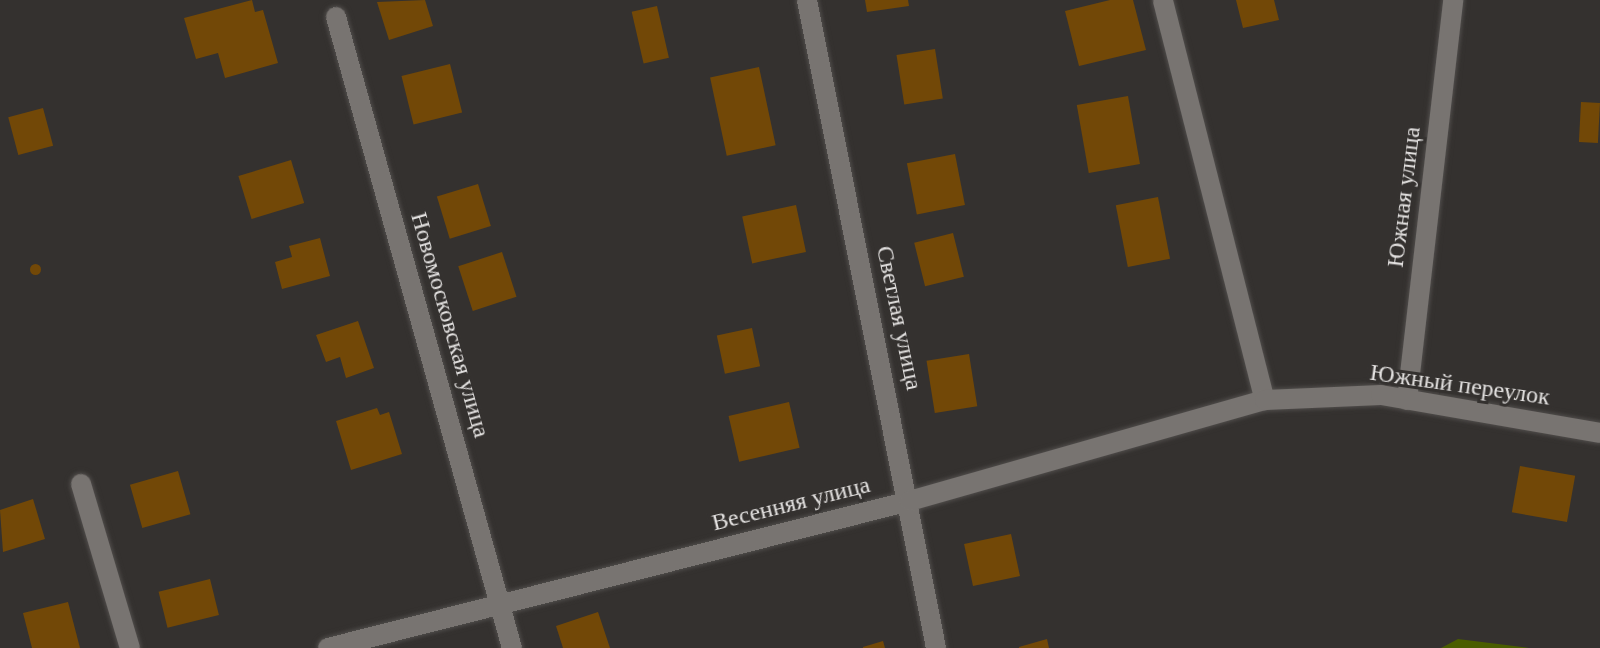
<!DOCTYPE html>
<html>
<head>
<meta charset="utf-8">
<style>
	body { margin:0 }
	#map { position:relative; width:1600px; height:648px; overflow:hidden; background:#34312f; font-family:Georgia,serif }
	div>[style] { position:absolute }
	.green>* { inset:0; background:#495d00 }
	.building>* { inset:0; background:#724807; transform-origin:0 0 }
	.round { border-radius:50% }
	.roads { filter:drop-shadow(0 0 2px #504d4b) drop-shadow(0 0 2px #504d4b) }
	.street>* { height:20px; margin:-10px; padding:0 10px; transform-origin:10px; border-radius:10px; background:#787471 }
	span { translate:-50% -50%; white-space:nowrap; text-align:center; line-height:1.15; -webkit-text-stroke:6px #34312f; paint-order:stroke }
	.street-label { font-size:24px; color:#e3e1e0 }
</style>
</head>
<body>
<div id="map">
	<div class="green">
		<i style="clip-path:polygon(1458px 639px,1529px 648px,1441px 648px)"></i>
	</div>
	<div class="building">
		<i style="clip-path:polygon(252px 0,255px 12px,263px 10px,278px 63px,225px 78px,218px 53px,196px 59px,184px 18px)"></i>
		<i style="clip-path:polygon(425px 0,433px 26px,389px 40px,377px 2px)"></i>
		<i style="clip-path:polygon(865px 0,908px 0,909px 6px,867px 12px)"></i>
		<i style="clip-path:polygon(1110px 0,1133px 0,1146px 50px,1079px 66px,1065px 11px)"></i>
		<i style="clip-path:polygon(1236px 0,1274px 0,1279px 20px,1243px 28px)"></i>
		<i style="left:657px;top:6px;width:53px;height:26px;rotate:77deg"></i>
		<i style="left:935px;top:49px;width:50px;height:39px;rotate:81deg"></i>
		<i style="left:450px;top:64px;width:50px;height:50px;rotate:76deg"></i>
		<i style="left:759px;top:67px;width:80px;height:50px;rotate:78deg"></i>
		<i style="left:1128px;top:96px;width:69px;height:52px;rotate:80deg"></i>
		<i style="left:1581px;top:102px;width:19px;height:40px;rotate:3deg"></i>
		<i style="left:43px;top:108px;width:39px;height:36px;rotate:75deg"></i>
		<i style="left:955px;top:154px;width:52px;height:49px;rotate:79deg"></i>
		<i style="left:291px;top:160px;width:45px;height:55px;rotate:73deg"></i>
		<i style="left:478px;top:184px;width:44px;height:43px;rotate:73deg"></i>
		<i style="left:1158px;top:197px;width:63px;height:43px;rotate:79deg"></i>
		<i style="left:796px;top:205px;width:48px;height:55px;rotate:78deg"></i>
		<i style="left:953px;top:233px;width:45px;height:40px;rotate:76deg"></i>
		<i style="clip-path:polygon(320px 238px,330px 276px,282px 289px,275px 262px,292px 257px,289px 246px)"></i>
		<i style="left:502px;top:252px;width:47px;height:46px;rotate:72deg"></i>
		<i class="round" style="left:29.5px;top:263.5px;width:11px;height:11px"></i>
		<i style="clip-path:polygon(358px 321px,374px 368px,346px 378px,340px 357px,326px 362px,316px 335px)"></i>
		<i style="left:752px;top:328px;width:39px;height:36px;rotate:78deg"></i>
		<i style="left:969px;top:354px;width:53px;height:43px;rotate:81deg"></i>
		<i style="left:789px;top:402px;width:47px;height:62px;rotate:77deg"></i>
		<i style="clip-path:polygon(377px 408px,380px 415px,389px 412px,402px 454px,351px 470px,336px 421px)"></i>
		<i style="left:1520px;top:466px;width:56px;height:47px;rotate:10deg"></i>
		<i style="left:178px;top:471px;width:45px;height:50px;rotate:74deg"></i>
		<i style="clip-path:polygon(33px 499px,45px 539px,3px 552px,0 510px)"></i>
		<i style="left:1011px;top:534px;width:43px;height:48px;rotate:78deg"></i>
		<i style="left:210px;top:579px;width:37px;height:53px;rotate:76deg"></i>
		<i style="clip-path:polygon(68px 602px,80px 648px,32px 648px,23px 613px)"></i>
		<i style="clip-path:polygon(598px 612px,610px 648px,563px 648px,556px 626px)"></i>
		<i style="clip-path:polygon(1047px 639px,1049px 648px,1019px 648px,1019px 647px)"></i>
		<i style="clip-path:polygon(883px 641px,885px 648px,863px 648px,863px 647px)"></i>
	</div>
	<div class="roads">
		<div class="street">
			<i style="left:807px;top:0;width:661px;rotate:78.74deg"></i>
			<i style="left:1163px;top:1px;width:412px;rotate:75.7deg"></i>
			<i style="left:336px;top:17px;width:655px;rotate:74.42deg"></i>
			<i style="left:1407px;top:400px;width:403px;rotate:-83.4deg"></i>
			<i style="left:81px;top:484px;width:171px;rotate:73.4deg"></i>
			<i style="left:328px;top:648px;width:600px;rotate:-14.18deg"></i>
			<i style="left:910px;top:501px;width:369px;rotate:-15.9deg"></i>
			<i style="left:1265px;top:400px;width:116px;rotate:-2.5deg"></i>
			<i style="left:1381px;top:395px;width:222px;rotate:9.8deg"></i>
		</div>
	</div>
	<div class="street-label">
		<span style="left:1404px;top:197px;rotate:-83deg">Южная улица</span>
		<span style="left:899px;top:318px;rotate:78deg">Светлая улица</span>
		<span style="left:450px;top:325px;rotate:74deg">Новомосковская улица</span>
		<span style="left:1460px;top:385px;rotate:8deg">Южный переулок</span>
		<span style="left:791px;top:504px;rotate:-14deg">Весенняя улица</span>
	</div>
</div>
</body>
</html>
